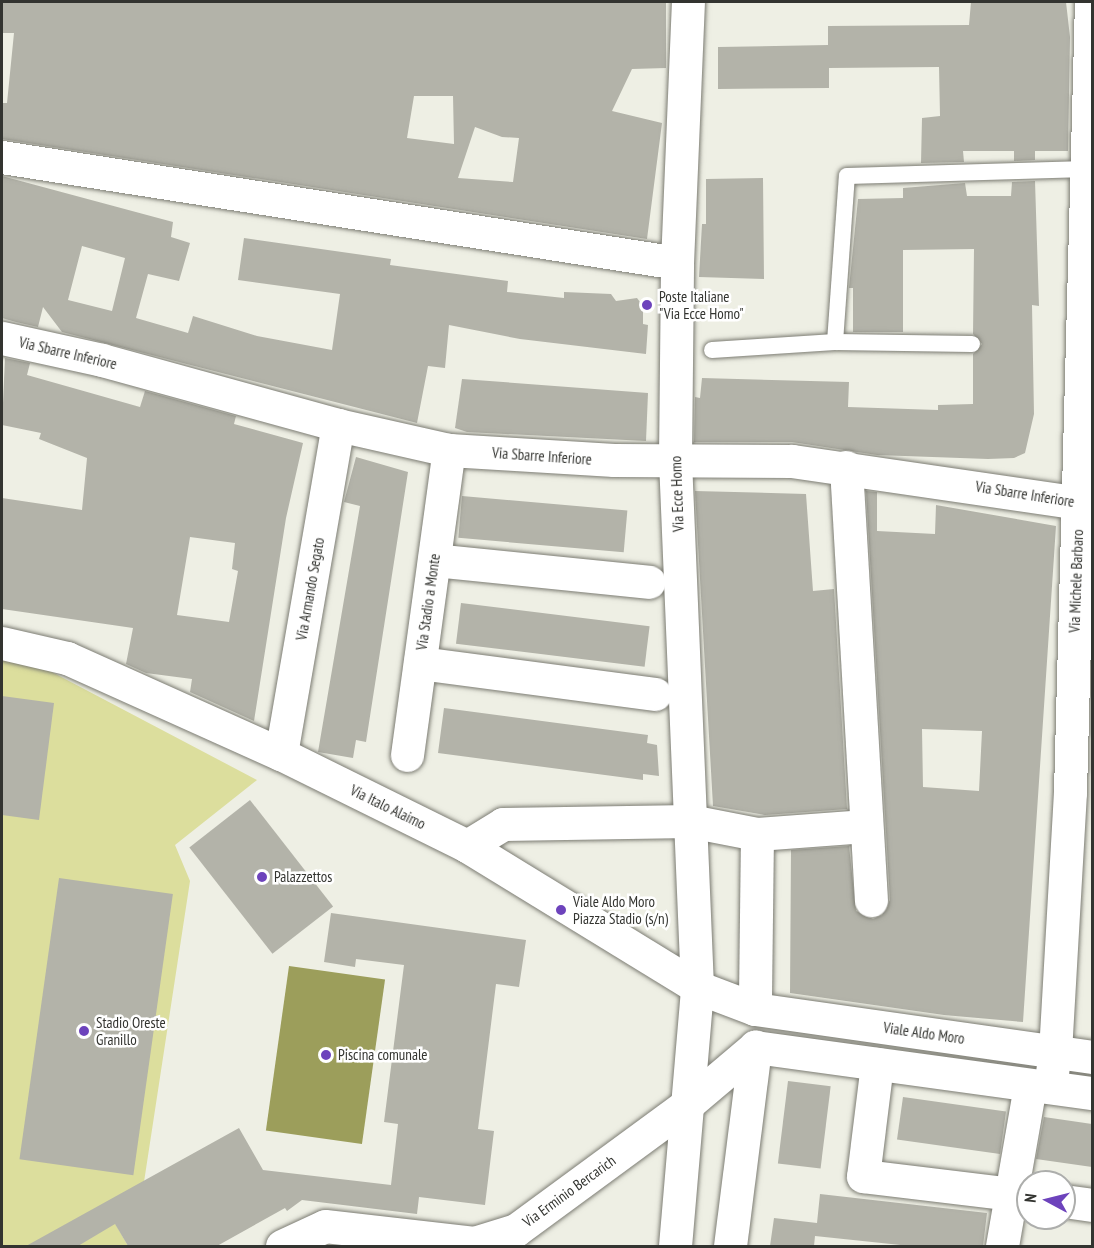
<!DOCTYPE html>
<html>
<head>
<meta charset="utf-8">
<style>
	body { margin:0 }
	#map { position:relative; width:1094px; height:1248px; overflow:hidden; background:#eeefe4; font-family:"PT Sans Narrow",sans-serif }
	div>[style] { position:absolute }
	.green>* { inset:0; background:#dcde9d }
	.water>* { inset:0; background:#9c9e5b; transform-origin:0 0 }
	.building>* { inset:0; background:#b3b3a9; transform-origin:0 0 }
	.roads { filter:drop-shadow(0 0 2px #7c7c73) drop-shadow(0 0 2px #7c7c73) }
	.service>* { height:16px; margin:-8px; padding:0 8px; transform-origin:8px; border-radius:8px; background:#fff }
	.minor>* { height:33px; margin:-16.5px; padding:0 16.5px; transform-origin:16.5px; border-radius:16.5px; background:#fff }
	.tertiary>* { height:33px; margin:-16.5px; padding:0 16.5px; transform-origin:16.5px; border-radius:16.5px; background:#fff }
	.dots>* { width:16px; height:16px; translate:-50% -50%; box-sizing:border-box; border:3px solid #fff; border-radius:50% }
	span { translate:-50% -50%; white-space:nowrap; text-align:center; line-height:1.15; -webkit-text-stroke:5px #fff; paint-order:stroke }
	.poi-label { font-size:15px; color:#333430 }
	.left { translate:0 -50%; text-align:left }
	.street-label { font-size:15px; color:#333430 }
	.frame { position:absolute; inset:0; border:3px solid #333430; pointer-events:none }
	.north { position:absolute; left:1016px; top:1170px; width:60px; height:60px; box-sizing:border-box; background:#fff; border:2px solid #adaeac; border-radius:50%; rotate:277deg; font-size:16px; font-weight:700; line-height:24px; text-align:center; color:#333430 }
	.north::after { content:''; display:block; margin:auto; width:21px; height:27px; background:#6d43bc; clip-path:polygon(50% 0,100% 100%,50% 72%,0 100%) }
</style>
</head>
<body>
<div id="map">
	<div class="green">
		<i style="clip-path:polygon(2px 657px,31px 661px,257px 780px,175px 845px,190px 881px,144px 1182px,104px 1204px,128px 1246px,2px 1246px)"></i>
	</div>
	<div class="water">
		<i style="left:289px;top:966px;width:97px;height:166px;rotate:8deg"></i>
	</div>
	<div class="building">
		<i style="clip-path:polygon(evenodd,2px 2px,666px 2px,666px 68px,632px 69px,612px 111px,662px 123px,647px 239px,2px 139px,2px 103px,7px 103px,14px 33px,2px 33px,2px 2px,414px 96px,453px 96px,454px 144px,407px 138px,414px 96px,2px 2px,475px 127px,502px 137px,519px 138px,513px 182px,458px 178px,475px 127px)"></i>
		<i style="clip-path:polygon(971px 2px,1066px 2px,1070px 37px,1068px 151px,1035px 151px,1035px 160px,1014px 161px,1014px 151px,963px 151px,964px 162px,921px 163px,922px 118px,940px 116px,939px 67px,829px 68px,829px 88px,718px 89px,718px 47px,828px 45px,828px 26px,969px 25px)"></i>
		<i style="clip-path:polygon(evenodd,2px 176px,173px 222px,171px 237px,190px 243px,179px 281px,148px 274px,136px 318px,188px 333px,193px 316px,257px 336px,332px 350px,340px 294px,238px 280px,244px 238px,391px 259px,390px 265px,508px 281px,507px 292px,564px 298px,564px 292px,611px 294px,616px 301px,637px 298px,643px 306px,643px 324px,648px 325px,646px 354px,520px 339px,449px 325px,445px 368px,428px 366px,417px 423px,62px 332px,43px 307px,38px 327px,16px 322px,2px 318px,2px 176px,82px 246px,125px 258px,112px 311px,68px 300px,82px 246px)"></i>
		<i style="clip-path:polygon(763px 178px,764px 279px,699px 277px,702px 224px,706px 224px,706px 179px)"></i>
		<i style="clip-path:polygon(1035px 181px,1039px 306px,1032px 305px,1034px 414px,1025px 453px,1014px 458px,988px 459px,877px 455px,792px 442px,694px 442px,695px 397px,700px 398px,702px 378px,849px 382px,848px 407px,938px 410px,938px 405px,973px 404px,973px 354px,982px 344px,973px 334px,974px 249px,903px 250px,903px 332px,853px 332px,853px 288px,849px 288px,858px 199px,903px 198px,903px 188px,965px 183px,967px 196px,1011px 196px,1012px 182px)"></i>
		<i style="clip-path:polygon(evenodd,5px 358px,30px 363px,27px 375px,73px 388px,140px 407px,145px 391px,236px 416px,234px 424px,303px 443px,286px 518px,254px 721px,190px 692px,192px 679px,146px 673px,126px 664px,133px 628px,2px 609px,2px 498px,82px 510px,87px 458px,39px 439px,41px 433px,2px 425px,5px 358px,190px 537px,235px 543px,232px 569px,238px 571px,229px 622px,177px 615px,190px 537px)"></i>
		<i style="clip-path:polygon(462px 379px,648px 393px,646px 441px,467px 432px,455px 428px)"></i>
		<i style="clip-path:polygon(356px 457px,408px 472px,366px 742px,356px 740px,353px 758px,318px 752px,360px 506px,344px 502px)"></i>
		<i style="clip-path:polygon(695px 491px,806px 494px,813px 591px,834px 589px,847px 809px,765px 815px,713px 806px)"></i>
		<i style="clip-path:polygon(evenodd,866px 491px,877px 492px,877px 531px,935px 534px,936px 505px,1056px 526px,1023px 1022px,944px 1015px,790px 993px,791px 850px,849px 846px,856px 911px,873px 919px,882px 915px,890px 900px,866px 491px,922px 729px,982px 731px,979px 791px,923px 787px,922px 729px)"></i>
		<i style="left:462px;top:496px;width:166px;height:42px;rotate:5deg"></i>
		<i style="left:461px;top:603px;width:190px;height:41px;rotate:7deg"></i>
		<i style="clip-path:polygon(2px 696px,54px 703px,39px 820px,2px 815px)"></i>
		<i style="clip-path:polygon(444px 708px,648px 735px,647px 743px,657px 745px,659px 776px,643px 774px,643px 780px,438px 753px)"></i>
		<i style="left:250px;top:800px;width:135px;height:77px;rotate:52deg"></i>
		<i style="left:59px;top:878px;width:115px;height:284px;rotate:8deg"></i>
		<i style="clip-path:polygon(331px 913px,526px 940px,519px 987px,496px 984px,478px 1129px,494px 1131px,485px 1205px,419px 1197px,417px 1214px,302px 1200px,287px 1211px,285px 1208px,217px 1246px,128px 1246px,115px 1224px,78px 1246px,26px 1246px,239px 1128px,263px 1170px,391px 1185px,398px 1124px,384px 1122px,404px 965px,356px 959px,355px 967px,324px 962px)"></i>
		<i style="left:788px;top:1081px;width:43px;height:83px;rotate:7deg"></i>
		<i style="left:903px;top:1097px;width:104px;height:43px;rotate:8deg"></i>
		<i style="clip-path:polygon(1044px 1117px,1092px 1124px,1092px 1167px,1036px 1159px)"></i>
		<i style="clip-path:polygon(820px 1194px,987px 1213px,983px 1246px,910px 1246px,815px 1236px,814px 1246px,770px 1246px,774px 1218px,817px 1223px)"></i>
	</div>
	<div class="roads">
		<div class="service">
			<i style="left:835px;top:342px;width:166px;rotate:-85.9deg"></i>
			<i style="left:847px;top:176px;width:240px;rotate:-1.7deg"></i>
			<i style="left:712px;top:350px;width:123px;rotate:-3.7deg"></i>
			<i style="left:835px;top:342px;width:137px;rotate:0.8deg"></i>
		</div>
		<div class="minor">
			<i style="left:2px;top:157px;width:683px;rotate:8.92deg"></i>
			<i style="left:2px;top:338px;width:102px;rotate:12.4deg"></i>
			<i style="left:102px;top:360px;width:245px;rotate:15.4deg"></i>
			<i style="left:338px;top:425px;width:114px;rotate:12.7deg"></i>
			<i style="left:449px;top:450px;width:165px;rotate:3.5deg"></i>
			<i style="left:614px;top:460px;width:178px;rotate:0.3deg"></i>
			<i style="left:792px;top:461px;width:303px;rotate:8.3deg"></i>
			<i style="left:846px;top:467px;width:434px;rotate:86.7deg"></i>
			<i style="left:434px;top:560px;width:216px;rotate:5.8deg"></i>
			<i style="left:420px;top:663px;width:237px;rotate:7.5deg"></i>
			<i style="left:281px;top:754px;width:334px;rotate:-80.2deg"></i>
			<i style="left:407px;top:755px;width:308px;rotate:-82.2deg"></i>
			<i style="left:757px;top:834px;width:109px;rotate:-4.2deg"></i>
			<i style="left:467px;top:846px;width:42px;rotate:-31.4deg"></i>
			<i style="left:503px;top:824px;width:187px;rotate:-0.9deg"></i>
			<i style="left:690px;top:821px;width:68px;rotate:11deg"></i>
			<i style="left:757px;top:834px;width:175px;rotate:90.7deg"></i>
			<i style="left:877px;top:1064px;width:113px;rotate:97.1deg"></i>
			<i style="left:863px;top:1176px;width:166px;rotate:6.9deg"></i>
			<i style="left:1050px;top:1087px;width:35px;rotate:-82deg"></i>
			<i style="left:1055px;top:1052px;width:260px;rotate:-86.7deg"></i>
			<i style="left:1070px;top:792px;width:790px;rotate:-88.48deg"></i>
			<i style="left:1064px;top:1201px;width:28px;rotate:8deg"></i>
			<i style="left:675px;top:1246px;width:260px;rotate:-85.1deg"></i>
			<i style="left:697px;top:987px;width:528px;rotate:-92.39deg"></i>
			<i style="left:675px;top:459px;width:196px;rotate:-89.4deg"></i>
			<i style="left:677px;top:263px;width:261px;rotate:-87.6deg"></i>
			<i style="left:730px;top:1246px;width:201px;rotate:-82.8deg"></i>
			<i style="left:1002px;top:1246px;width:163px;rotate:-80.1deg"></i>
		</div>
		<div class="tertiary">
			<i style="left:2px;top:643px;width:67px;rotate:13deg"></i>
			<i style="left:67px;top:658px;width:235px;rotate:24.2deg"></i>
			<i style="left:281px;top:754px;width:208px;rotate:26.3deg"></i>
			<i style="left:467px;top:846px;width:270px;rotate:31.5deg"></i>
			<i style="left:697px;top:987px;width:62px;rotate:20.8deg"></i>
			<i style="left:755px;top:1009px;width:340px;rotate:8.1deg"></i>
			<i style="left:755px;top:1047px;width:340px;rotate:7.8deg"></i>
			<i style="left:282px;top:1246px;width:47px;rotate:-24.9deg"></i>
			<i style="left:325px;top:1226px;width:150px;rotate:6.5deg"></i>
			<i style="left:474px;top:1243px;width:44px;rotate:-17.2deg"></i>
			<i style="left:516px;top:1230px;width:215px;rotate:-36.3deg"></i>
			<i style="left:689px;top:1103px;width:87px;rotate:-40.3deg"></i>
		</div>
	</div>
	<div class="dots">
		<i style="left:647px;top:305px;background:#6d43bc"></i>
		<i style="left:262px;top:877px;background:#6d43bc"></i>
		<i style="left:561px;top:910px;background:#6d43bc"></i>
		<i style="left:84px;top:1031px;background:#6d43bc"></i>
		<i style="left:326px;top:1055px;background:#6d43bc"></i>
	</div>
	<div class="poi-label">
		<span class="left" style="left:659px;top:305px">Poste Italiane<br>"Via Ecce Homo"</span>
		<span class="left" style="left:274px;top:877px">Palazzettos</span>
		<span class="left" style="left:573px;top:910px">Viale Aldo Moro<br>Piazza Stadio (s/n)</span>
		<span class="left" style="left:96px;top:1031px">Stadio Oreste<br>Granillo</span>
		<span class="left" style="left:338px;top:1055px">Piscina comunale</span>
	</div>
	<div class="street-label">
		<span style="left:68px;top:353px;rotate:13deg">Via Sbarre Inferiore</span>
		<span style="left:542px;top:456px;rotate:4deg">Via Sbarre Inferiore</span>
		<span style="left:677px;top:494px;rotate:-92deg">Via Ecce Homo</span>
		<span style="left:1025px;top:494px;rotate:9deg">Via Sbarre Inferiore</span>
		<span style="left:1076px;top:581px;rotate:-88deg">Via Michele Barbaro</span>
		<span style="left:310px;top:589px;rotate:-80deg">Via Armando Segato</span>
		<span style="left:428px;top:602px;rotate:-82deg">Via Stadio a Monte</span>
		<span style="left:388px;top:807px;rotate:26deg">Via Italo Alaimo</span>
		<span style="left:924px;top:1033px;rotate:8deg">Viale Aldo Moro</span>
		<span style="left:569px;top:1191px;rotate:-36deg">Via Erminio Bercarich</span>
	</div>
	<div class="frame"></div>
	<div class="north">N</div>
</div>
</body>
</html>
